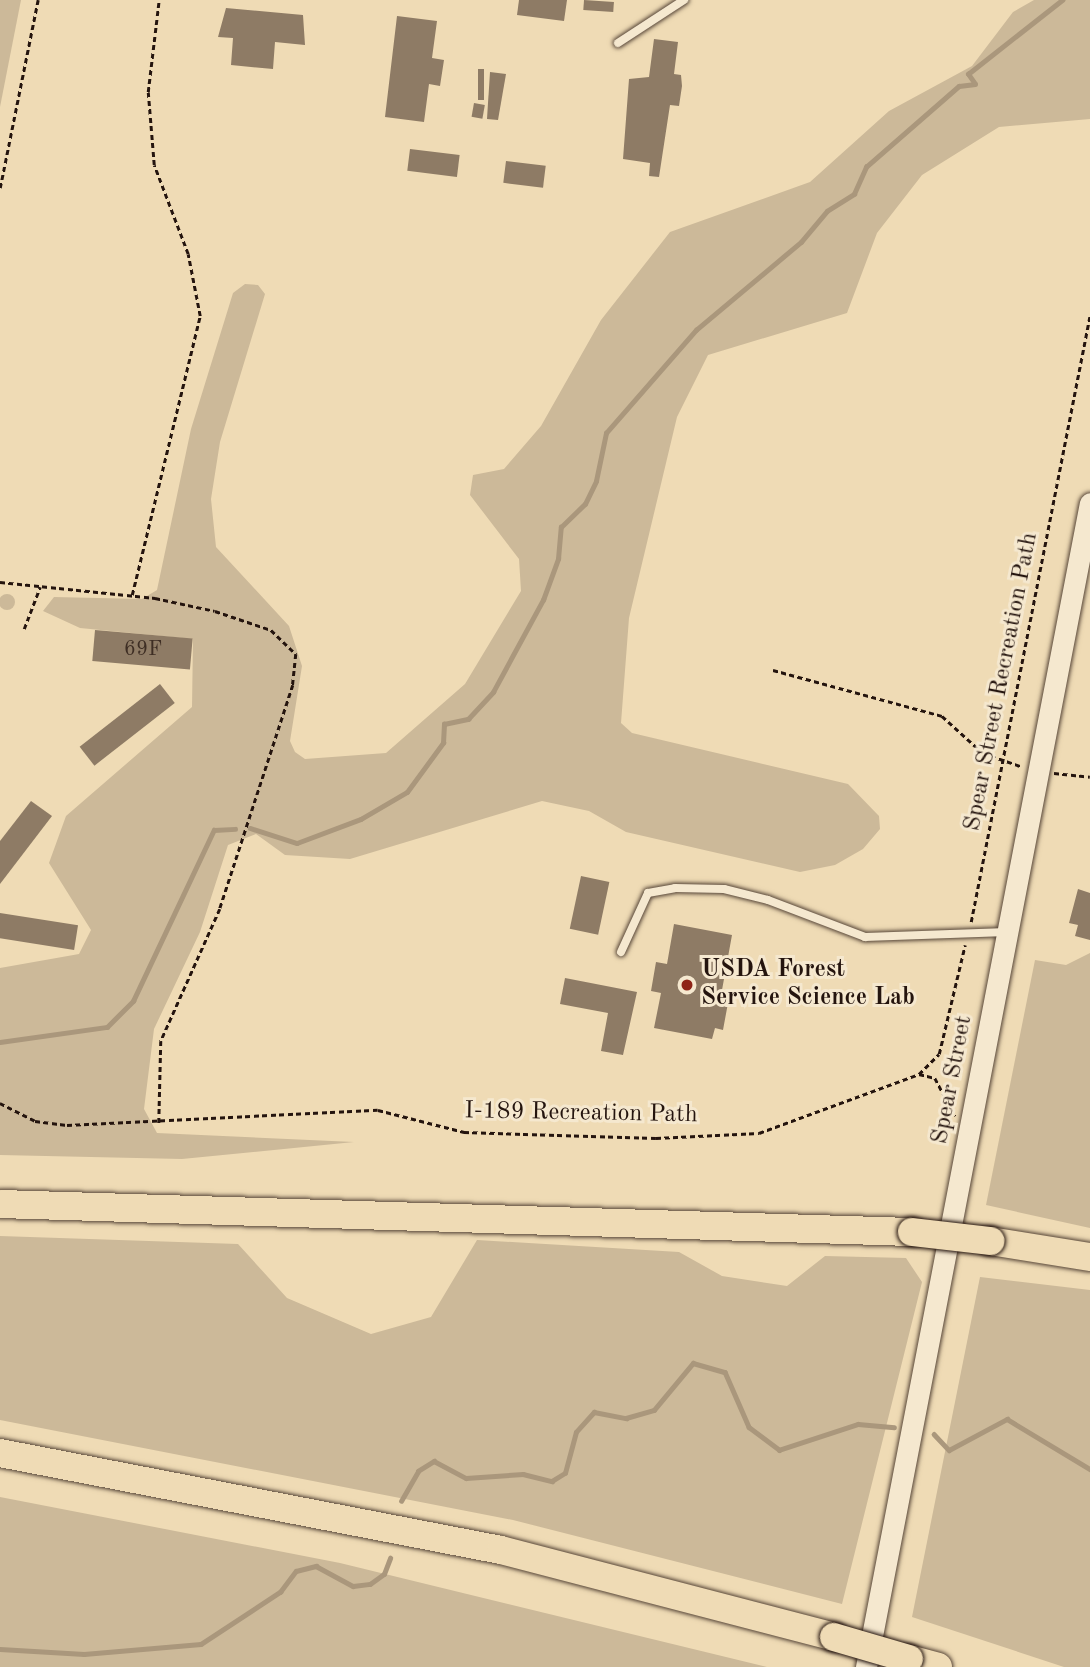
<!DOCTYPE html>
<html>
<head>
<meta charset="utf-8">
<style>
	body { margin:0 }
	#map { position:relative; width:1090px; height:1667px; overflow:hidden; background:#efdbb5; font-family:"Old Standard TT",serif }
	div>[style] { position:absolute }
	.green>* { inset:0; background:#ccb999 }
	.round { border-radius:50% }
	.stream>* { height:4.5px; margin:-2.25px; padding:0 2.25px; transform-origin:2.25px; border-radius:2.25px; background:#aa977c }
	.building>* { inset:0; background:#8e7b65; transform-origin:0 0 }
	.path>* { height:2.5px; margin-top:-1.25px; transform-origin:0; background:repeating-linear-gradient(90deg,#24140e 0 5px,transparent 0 8.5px) }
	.roads { filter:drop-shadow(0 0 2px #574638) drop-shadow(0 0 2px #574638) }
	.service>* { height:8px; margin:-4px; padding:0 4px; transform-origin:4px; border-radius:4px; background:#f5e8cf }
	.secondary>* { height:21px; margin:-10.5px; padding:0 10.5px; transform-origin:10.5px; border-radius:10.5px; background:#f5e8cf }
	.motorway>* { height:28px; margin:-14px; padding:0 14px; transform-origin:14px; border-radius:14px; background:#efdbb5 }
	.bridges { filter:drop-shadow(0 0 2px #24140e) drop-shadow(0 0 2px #24140e) }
	.motorway-bridge>* { height:28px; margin:-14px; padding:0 14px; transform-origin:14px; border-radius:14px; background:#efdbb5 }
	.dots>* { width:19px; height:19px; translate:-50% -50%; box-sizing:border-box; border:4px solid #f5e8cf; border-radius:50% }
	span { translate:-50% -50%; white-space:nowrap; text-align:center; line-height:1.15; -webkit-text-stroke:6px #f5e8cf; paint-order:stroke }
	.number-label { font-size:21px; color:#3e2e24 }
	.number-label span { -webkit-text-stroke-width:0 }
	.street-label { font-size:24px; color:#24140e }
	.poi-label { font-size:24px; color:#24140e; font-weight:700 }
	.left { translate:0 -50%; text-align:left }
</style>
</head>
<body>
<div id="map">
	<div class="green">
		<i style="clip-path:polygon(0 0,21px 0,0 107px)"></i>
		<i style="clip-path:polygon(1034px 0,1090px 0,1090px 119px,999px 127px,922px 175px,877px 233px,847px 313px,708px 355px,677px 417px,629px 618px,621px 723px,632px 733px,848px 784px,879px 816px,880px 829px,863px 849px,835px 865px,800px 872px,626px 832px,589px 811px,542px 801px,350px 859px,285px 855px,256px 834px,228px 845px,200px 932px,154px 1029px,144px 1109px,157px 1133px,354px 1142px,182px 1159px,0 1155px,0 968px,79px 954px,91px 930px,49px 863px,66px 816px,192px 707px,193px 639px,80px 628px,43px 611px,54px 597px,142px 599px,157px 590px,191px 429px,233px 293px,245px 284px,258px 285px,265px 294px,220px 442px,211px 499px,216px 547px,289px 626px,302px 666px,290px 741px,295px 752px,305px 759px,386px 753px,465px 684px,521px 591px,519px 559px,470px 495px,473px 475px,504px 469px,541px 426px,601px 320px,670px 232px,810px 182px,889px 111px,972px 66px,1013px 12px)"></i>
		<i class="round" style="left:-1px;top:594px;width:16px;height:16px"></i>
		<i style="clip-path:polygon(1090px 953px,1090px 1228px,986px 1205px,1035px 960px,1066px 965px)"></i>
		<i style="clip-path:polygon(0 1236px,238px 1244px,287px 1298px,371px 1334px,431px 1317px,477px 1240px,679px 1252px,722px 1276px,787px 1286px,825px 1256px,906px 1258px,922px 1282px,842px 1604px,513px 1520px,0 1420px)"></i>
		<i style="clip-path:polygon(980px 1277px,1090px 1290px,1090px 1667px,1064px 1667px,912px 1617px)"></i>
		<i style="clip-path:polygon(0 1497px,340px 1563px,767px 1667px,0 1667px)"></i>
	</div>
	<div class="stream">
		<i style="left:250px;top:828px;width:49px;rotate:17.7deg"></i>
		<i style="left:297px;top:843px;width:68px;rotate:-20.6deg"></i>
		<i style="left:361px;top:819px;width:53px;rotate:-30.4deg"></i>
		<i style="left:407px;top:792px;width:61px;rotate:-53.7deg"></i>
		<i style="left:443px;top:743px;width:19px;rotate:-87deg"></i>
		<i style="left:444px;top:724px;width:25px;rotate:-12deg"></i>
		<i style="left:468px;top:719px;width:37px;rotate:-47deg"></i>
		<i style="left:493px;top:692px;width:105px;rotate:-61.5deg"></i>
		<i style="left:543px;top:600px;width:44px;rotate:-69.9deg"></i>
		<i style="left:558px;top:559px;width:32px;rotate:-85deg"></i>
		<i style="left:561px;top:527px;width:33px;rotate:-44deg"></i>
		<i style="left:585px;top:504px;width:25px;rotate:-64deg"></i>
		<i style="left:596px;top:481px;width:49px;rotate:-78.2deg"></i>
		<i style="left:606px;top:433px;width:137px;rotate:-48.9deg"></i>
		<i style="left:696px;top:330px;width:137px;rotate:-40deg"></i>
		<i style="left:801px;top:242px;width:40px;rotate:-50deg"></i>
		<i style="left:827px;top:211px;width:32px;rotate:-32deg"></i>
		<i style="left:854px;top:194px;width:30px;rotate:-66deg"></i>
		<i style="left:866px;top:167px;width:123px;rotate:-41.1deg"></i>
		<i style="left:959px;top:86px;width:16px;rotate:-7deg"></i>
		<i style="left:975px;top:84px;width:12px;rotate:-125deg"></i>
		<i style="left:968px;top:74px;width:120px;rotate:-38.2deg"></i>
		<i style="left:0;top:1042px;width:108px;rotate:-8deg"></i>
		<i style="left:107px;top:1027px;width:37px;rotate:-45deg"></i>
		<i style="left:133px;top:1001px;width:189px;rotate:-64.7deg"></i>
		<i style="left:214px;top:830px;width:21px;rotate:-3deg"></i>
		<i style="left:934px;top:1434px;width:22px;rotate:47deg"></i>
		<i style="left:949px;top:1450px;width:66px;rotate:-28.1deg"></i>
		<i style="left:1007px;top:1419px;width:97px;rotate:31.1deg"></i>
		<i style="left:401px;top:1501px;width:34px;rotate:-60deg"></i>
		<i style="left:418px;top:1471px;width:19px;rotate:-32deg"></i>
		<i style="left:434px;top:1461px;width:36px;rotate:28deg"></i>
		<i style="left:466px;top:1478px;width:57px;rotate:-4deg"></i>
		<i style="left:523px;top:1474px;width:30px;rotate:14deg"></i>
		<i style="left:552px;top:1481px;width:15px;rotate:-32deg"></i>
		<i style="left:565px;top:1473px;width:42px;rotate:-75deg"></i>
		<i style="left:576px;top:1432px;width:27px;rotate:-48deg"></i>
		<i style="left:594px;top:1412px;width:33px;rotate:11deg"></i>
		<i style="left:626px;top:1418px;width:29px;rotate:-16deg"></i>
		<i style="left:654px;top:1410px;width:61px;rotate:-50.3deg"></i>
		<i style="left:693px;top:1363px;width:33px;rotate:16deg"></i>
		<i style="left:725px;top:1372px;width:60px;rotate:66.4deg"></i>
		<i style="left:749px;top:1427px;width:38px;rotate:37deg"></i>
		<i style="left:779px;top:1450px;width:83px;rotate:-18.2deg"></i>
		<i style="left:858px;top:1424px;width:36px;rotate:5deg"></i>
		<i style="left:0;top:1649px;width:84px;rotate:3.4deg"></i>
		<i style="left:84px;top:1654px;width:117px;rotate:-4.9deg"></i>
		<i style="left:201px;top:1644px;width:95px;rotate:-33.4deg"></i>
		<i style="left:280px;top:1592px;width:26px;rotate:-53deg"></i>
		<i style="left:296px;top:1571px;width:21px;rotate:-14deg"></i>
		<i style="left:316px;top:1566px;width:42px;rotate:28.4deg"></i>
		<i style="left:353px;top:1586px;width:17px;rotate:-7deg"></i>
		<i style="left:370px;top:1584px;width:17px;rotate:-36deg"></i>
		<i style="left:384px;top:1574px;width:17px;rotate:-69deg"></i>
	</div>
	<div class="building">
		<i style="clip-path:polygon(519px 0,567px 0,564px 21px,517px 15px)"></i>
		<i style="left:584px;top:0;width:30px;height:10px;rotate:4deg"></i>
		<i style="clip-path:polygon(226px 8px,303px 15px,305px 45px,275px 42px,273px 69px,231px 65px,233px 38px,218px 37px)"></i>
		<i style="clip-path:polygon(397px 16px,437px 21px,432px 58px,444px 60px,440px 86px,429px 84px,424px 122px,385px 117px)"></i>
		<i style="clip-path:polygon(654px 39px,678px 42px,674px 74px,681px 75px,682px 86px,679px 106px,670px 105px,659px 177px,649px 176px,650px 163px,623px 159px,629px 79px,649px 77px)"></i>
		<i style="left:478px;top:69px;width:6px;height:31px"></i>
		<i style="clip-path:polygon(490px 72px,506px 74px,498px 120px,487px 119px)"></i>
		<i style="left:474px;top:103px;width:11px;height:14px;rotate:10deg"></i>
		<i style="left:410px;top:149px;width:50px;height:22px;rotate:7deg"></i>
		<i style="left:506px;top:161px;width:40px;height:22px;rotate:7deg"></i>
		<i style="left:95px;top:630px;width:98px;height:31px;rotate:5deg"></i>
		<i style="left:160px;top:684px;width:24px;height:102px;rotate:52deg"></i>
		<i style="clip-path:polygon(31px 801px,52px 816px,0 884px,0 841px)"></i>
		<i style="left:581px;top:876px;width:29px;height:54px;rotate:12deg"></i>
		<i style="clip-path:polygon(1078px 889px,1090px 893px,1090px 940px,1075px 936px,1078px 925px,1069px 923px)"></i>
		<i style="left:0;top:913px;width:79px;height:25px;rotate:9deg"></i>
		<i style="clip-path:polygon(674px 924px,732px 935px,720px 1001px,728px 1003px,723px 1030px,715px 1028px,712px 1039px,654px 1028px,661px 993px,651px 991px,656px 962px,667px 964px)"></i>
		<i style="clip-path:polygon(565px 978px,637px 992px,623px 1055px,601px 1051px,608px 1013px,560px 1004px)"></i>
	</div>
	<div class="path">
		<i style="left:0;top:188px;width:192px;rotate:-78.6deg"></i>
		<i style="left:0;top:582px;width:156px;rotate:5.9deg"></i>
		<i style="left:155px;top:598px;width:61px;rotate:12.2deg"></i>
		<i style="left:215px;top:611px;width:59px;rotate:18.7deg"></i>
		<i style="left:271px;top:630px;width:35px;rotate:44deg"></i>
		<i style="left:296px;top:654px;width:31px;rotate:96deg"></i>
		<i style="left:293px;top:685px;width:236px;rotate:108.1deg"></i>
		<i style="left:220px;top:909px;width:145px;rotate:114.1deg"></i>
		<i style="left:161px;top:1041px;width:82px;rotate:91.4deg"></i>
		<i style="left:132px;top:595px;width:287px;rotate:-76.3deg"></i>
		<i style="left:200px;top:316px;width:63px;rotate:-101deg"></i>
		<i style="left:188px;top:254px;width:95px;rotate:-110.9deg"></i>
		<i style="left:154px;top:165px;width:73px;rotate:-94.7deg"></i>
		<i style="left:148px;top:92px;width:93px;rotate:-83.2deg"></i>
		<i style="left:24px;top:629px;width:45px;rotate:-69.1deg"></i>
		<i style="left:773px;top:670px;width:175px;rotate:15.2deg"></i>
		<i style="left:942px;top:716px;width:55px;rotate:42.1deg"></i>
		<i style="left:983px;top:753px;width:42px;rotate:19.3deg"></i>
		<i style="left:1054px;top:773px;width:36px;rotate:6deg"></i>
		<i style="left:971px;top:922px;width:619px;rotate:-78.91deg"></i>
		<i style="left:919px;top:1074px;width:16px;rotate:14deg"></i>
		<i style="left:935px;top:1078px;width:43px;rotate:62.2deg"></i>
		<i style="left:0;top:1103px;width:39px;rotate:27deg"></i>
		<i style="left:35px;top:1121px;width:32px;rotate:7deg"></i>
		<i style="left:67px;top:1125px;width:311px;rotate:-2.8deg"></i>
		<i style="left:378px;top:1110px;width:89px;rotate:14.3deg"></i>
		<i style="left:464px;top:1132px;width:192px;rotate:1.8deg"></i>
		<i style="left:656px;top:1138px;width:103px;rotate:-2.8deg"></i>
		<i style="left:759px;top:1133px;width:171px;rotate:-20.2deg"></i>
		<i style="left:919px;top:1074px;width:28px;rotate:-45deg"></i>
		<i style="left:939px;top:1054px;width:112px;rotate:-76.6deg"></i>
	</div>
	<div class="roads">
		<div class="service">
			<i style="left:618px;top:43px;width:79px;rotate:-33.1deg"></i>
			<i style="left:621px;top:952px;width:65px;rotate:-65.4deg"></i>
			<i style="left:648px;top:893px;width:27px;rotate:-10deg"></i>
			<i style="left:675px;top:888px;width:49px;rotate:1.2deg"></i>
			<i style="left:724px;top:889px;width:45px;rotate:14deg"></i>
			<i style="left:768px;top:900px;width:104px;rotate:20.9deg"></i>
			<i style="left:865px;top:937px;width:142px;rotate:-2deg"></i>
		</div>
		<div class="secondary">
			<i style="left:866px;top:1667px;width:1185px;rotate:-79.11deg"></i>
		</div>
		<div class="motorway">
			<i style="left:0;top:1204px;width:912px;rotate:1.76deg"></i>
			<i style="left:990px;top:1241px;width:101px;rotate:9.1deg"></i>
			<i style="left:0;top:1453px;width:510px;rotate:10.96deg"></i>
			<i style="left:501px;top:1550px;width:344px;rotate:14.6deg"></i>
			<i style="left:909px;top:1659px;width:30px;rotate:15deg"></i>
		</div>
	</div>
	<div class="bridges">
		<div class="motorway-bridge">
			<i style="left:912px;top:1232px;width:79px;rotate:6.6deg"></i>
			<i style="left:834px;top:1637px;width:78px;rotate:16.3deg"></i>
		</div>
	</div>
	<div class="dots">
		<i style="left:687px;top:985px;background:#8f2418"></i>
	</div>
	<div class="number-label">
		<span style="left:143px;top:650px">69F</span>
	</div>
	<div class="street-label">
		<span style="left:1002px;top:682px;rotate:-79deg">Spear Street Recreation Path</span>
		<span style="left:953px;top:1080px;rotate:-79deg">Spear Street</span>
		<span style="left:581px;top:1114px;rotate:1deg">I-189 Recreation Path</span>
	</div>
	<div class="poi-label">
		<span class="left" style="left:701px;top:985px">USDA Forest<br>Service Science Lab</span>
	</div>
</div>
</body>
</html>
